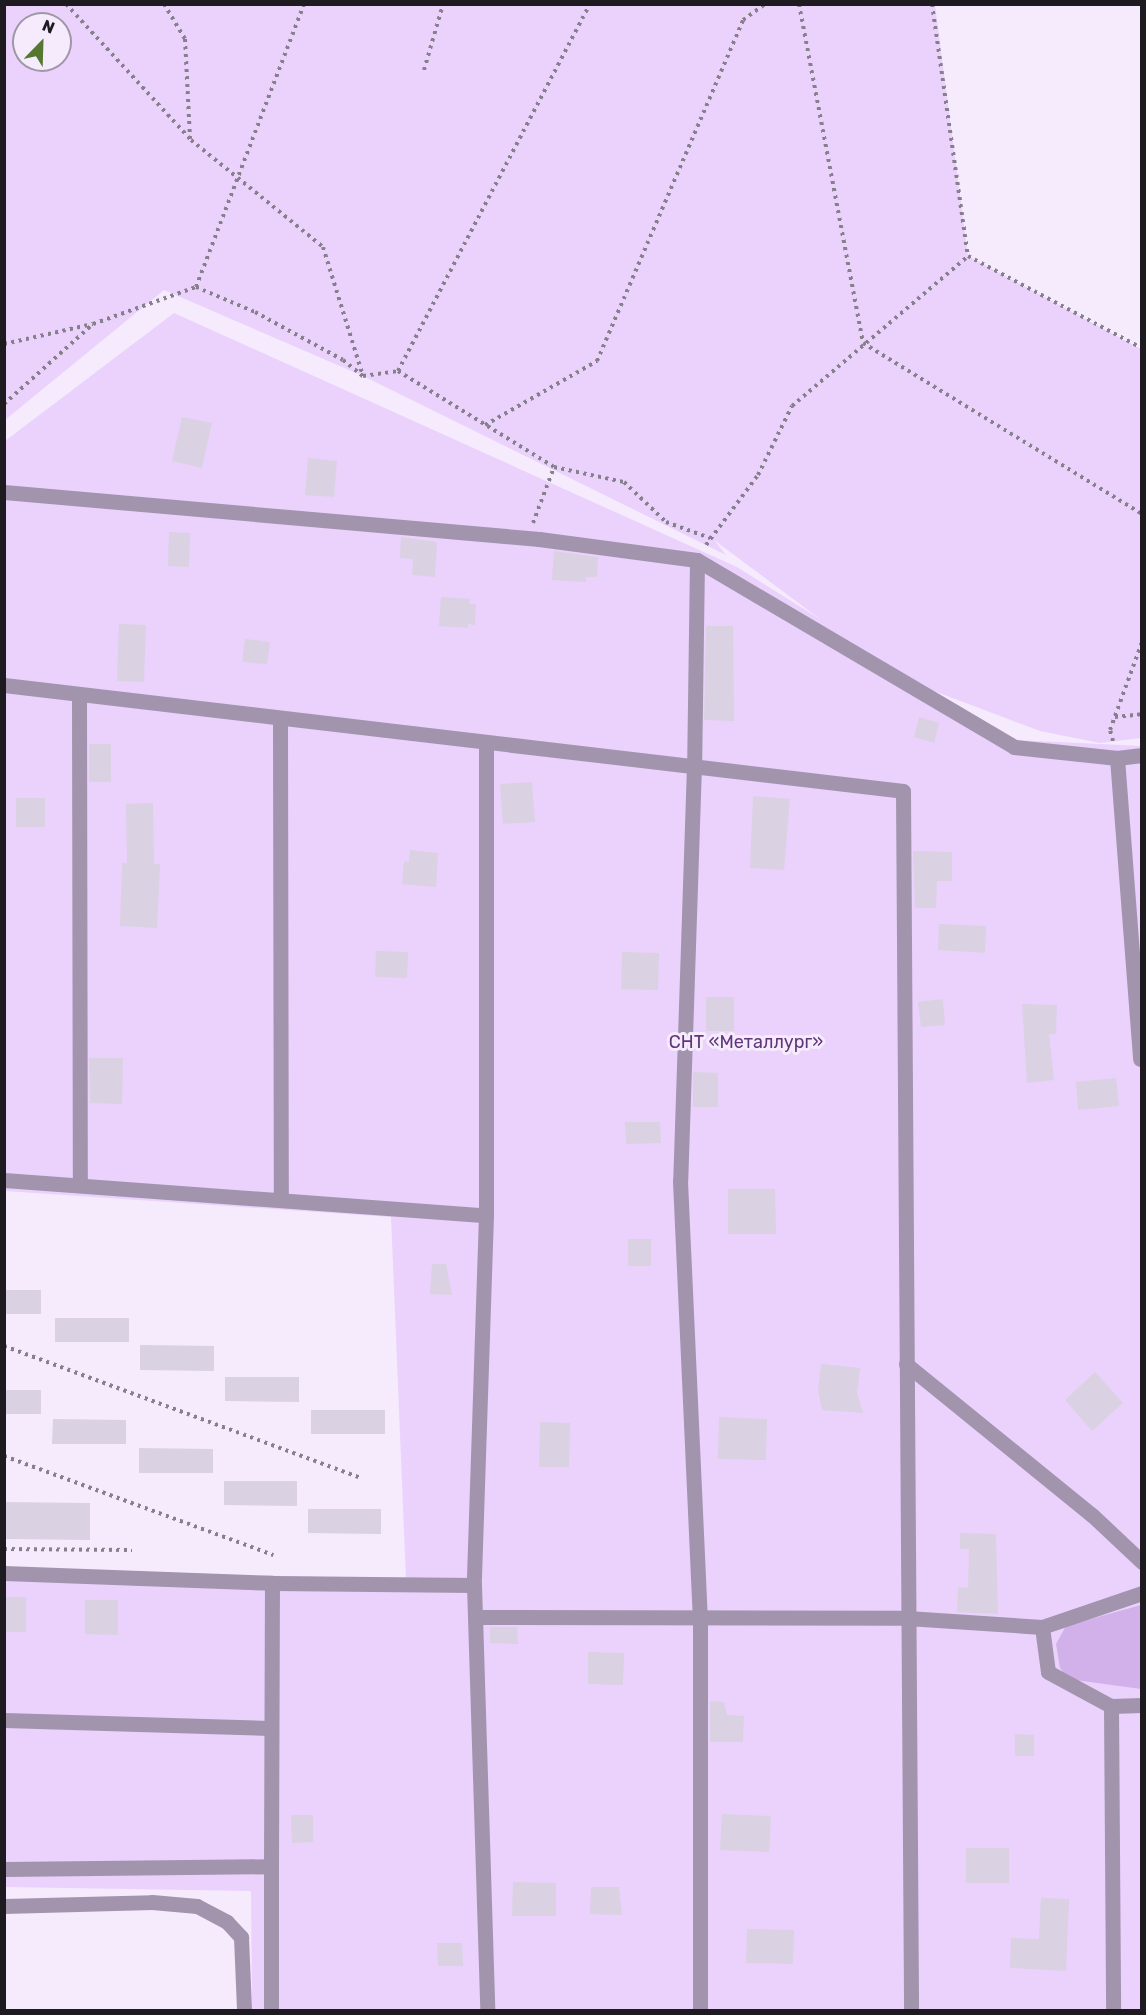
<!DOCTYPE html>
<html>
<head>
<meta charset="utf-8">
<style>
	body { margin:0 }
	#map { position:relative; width:1146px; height:2015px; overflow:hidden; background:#f5ebfd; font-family:Rubik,sans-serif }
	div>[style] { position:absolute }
	.green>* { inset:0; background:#ead2fd }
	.water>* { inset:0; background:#d2b1eb }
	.building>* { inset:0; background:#dad1e2 }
	.path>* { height:4px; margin-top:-2px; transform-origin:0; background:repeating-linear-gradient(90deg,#86808b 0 3px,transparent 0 7.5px) }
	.minor>* { height:15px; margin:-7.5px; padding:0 7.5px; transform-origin:7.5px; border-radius:7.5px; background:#a294ad }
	span { translate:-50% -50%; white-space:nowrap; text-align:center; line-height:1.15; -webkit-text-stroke:6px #f5ebfd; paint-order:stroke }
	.park-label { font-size:18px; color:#60367b }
	.frame { position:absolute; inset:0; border:6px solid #1d1a20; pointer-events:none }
	.north { position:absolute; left:12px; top:12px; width:60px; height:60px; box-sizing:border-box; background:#f5ebfd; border:2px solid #9f97a5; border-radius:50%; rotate:23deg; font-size:16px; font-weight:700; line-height:24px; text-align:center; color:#1d1a20 }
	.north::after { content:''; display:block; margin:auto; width:21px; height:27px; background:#55772f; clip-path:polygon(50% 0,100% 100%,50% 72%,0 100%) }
</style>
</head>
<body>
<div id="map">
	<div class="green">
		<div style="clip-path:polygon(evenodd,5px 5px,935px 5px,968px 256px,1141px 349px,1141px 738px,1100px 743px,1040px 731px,934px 691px,1015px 740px,1141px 746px,1141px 2010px,252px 2010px,251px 1891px,5px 1887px,5px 1569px,406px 1579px,391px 1217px,5px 1191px,5px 441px,174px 313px,737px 567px,820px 619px,714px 540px,726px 555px,363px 376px,164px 290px,5px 420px,5px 5px,24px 24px,60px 24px,60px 60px,24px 60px,24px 24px)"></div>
	</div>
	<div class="water">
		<div style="clip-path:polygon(1141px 1605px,1141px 1689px,1068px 1679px,1060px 1668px,1056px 1644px,1066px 1626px)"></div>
	</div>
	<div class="building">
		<div style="clip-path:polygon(182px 417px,212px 423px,202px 468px,172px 461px)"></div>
		<div style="clip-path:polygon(308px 458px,337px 461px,334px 497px,305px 495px)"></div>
		<div style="clip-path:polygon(169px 532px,190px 533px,189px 567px,168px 566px)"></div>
		<div style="clip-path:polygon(401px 537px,437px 542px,435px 577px,412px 575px,413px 559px,400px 558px)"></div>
		<div style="clip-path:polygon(554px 551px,598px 557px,597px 577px,586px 577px,586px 582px,552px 580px)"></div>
		<div style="clip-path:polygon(441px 597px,470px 599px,469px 604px,476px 604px,475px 625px,468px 624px,468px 628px,439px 626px)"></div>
		<div style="clip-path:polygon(119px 624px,146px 625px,144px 682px,117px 681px)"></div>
		<div style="clip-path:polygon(706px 626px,733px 626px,734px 721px,704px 720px)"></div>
		<div style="clip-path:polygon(245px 639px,270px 642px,267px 664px,242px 662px)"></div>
		<div style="clip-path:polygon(919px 717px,939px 723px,934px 743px,914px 737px)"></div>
		<div style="clip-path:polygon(89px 744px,111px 744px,111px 782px,89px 782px)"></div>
		<div style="clip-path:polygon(532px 782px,535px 822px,503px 824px,500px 784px)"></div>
		<div style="clip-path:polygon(753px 796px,790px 799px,784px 870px,750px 868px)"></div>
		<div style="clip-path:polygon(16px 798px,45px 798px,45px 827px,16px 827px)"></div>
		<div style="clip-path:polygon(153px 803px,154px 864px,160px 864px,157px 928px,120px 926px,122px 863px,127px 863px,126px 804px)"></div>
		<div style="clip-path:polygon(410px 850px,438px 853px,436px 887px,402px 884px,404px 861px,409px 862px)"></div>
		<div style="clip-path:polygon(913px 851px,952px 852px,952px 881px,937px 881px,936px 908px,915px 908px)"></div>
		<div style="clip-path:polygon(939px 924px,986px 926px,985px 953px,938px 950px)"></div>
		<div style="clip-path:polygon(376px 951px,408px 952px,407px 978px,375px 977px)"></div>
		<div style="clip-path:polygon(622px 952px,659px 953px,658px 990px,621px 989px)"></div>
		<div style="clip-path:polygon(706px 997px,734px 997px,734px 1031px,706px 1031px)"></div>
		<div style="clip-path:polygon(943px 999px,945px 1025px,921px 1027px,918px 1002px)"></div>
		<div style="clip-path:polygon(1022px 1004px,1057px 1005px,1056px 1034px,1049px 1034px,1054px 1080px,1027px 1083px)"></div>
		<div style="clip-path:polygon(89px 1058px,123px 1058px,122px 1104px,90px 1103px)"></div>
		<div style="clip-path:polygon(693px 1072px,718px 1073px,718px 1107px,693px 1107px)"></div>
		<div style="clip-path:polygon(1116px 1078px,1119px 1106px,1078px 1110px,1076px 1082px)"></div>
		<div style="clip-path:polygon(625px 1122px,660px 1122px,661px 1143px,626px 1144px)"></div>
		<div style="clip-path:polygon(728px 1189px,775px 1189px,776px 1234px,728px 1234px)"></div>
		<div style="clip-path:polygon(628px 1239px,651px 1239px,651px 1266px,628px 1266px)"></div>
		<div style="clip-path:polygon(432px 1264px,446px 1264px,452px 1295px,430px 1294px)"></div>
		<div style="clip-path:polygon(4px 1290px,41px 1290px,41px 1314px,4px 1314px)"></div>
		<div style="clip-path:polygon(55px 1318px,129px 1318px,129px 1342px,55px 1342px)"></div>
		<div style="clip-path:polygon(140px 1345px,214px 1346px,214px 1371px,140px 1370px)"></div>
		<div style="clip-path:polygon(821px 1364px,860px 1368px,857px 1393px,863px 1413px,822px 1410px,818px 1391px)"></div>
		<div style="clip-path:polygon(1095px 1372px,1123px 1403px,1092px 1431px,1065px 1400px)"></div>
		<div style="clip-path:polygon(225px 1377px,299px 1377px,299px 1402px,225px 1401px)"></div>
		<div style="clip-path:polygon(4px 1390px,41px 1390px,41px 1414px,4px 1414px)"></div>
		<div style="clip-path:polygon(311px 1410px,385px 1410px,385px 1434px,311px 1434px)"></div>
		<div style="clip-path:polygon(719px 1417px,767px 1419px,766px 1460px,718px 1459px)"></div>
		<div style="clip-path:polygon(53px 1419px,126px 1420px,126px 1444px,52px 1444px)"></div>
		<div style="clip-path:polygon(540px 1422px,570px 1423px,569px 1467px,539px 1467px)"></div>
		<div style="clip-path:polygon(139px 1448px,213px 1449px,213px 1473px,139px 1473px)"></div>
		<div style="clip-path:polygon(224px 1481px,297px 1481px,297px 1506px,224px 1505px)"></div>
		<div style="clip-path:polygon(4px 1502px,90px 1503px,90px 1540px,4px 1539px)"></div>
		<div style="clip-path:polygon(308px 1509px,381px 1509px,381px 1534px,308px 1533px)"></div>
		<div style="clip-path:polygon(960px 1533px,996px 1534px,998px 1614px,957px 1612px,958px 1587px,968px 1588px,969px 1549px,960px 1549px)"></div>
		<div style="clip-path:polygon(4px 1597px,26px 1597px,26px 1632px,4px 1632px)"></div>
		<div style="clip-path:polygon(85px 1600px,118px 1600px,118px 1635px,85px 1634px)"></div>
		<div style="clip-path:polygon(490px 1627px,517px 1627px,518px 1644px,490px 1643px)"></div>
		<div style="clip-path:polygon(588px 1652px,624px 1653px,623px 1685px,588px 1684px)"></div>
		<div style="clip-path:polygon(710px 1701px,724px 1702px,727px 1715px,744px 1716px,743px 1742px,710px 1742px)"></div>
		<div style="clip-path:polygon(1015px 1734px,1034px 1735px,1034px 1756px,1015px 1756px)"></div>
		<div style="clip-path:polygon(722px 1814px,771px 1816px,769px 1852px,720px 1850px)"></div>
		<div style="clip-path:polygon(291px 1815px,313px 1815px,313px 1842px,292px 1843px)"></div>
		<div style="clip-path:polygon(966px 1848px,1009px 1848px,1009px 1883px,966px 1883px)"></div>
		<div style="clip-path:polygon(513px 1882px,556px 1883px,556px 1916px,512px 1916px)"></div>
		<div style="clip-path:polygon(591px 1887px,619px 1887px,622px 1915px,590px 1914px)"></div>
		<div style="clip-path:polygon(1041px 1898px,1069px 1899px,1066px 1971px,1010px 1968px,1011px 1938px,1039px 1939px)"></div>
		<div style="clip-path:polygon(747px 1929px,794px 1930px,793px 1964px,746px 1963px)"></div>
		<div style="clip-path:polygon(437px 1943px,462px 1943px,463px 1966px,438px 1966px)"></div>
	</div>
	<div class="path">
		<div style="left:66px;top:4px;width:185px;rotate:47.4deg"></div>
		<div style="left:191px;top:140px;width:170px;rotate:39deg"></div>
		<div style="left:323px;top:247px;width:135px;rotate:72.8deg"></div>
		<div style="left:164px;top:4px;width:41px;rotate:59deg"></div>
		<div style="left:185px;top:39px;width:100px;rotate:87.1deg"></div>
		<div style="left:799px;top:4px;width:345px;rotate:79.3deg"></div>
		<div style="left:863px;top:343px;width:327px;rotate:31.5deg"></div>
		<div style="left:932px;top:4px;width:255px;rotate:81.9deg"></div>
		<div style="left:968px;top:256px;width:197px;rotate:27.9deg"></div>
		<div style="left:424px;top:70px;width:69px;rotate:-73.9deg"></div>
		<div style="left:196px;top:287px;width:303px;rotate:-69.1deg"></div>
		<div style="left:4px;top:344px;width:91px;rotate:-12.7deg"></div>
		<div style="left:93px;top:324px;width:109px;rotate:-19.8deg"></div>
		<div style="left:196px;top:287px;width:64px;rotate:23deg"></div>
		<div style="left:255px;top:312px;width:100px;rotate:28.6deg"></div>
		<div style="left:343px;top:360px;width:26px;rotate:39deg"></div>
		<div style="left:363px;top:376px;width:35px;rotate:-8deg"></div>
		<div style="left:398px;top:371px;width:183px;rotate:31.6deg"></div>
		<div style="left:554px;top:467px;width:72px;rotate:12.1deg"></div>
		<div style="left:624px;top:482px;width:58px;rotate:43.6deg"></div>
		<div style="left:666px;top:522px;width:47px;rotate:20deg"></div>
		<div style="left:398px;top:371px;width:414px;rotate:-62.4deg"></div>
		<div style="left:4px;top:404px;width:120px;rotate:-42deg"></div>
		<div style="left:485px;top:425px;width:129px;rotate:-29.7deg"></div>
		<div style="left:597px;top:361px;width:371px;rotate:-66.8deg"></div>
		<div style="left:743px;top:20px;width:27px;rotate:-36deg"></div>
		<div style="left:533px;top:523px;width:60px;rotate:-69.4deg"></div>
		<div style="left:706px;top:545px;width:87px;rotate:-53.4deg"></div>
		<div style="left:758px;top:475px;width:77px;rotate:-63.8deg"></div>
		<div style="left:792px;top:406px;width:231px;rotate:-40.4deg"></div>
		<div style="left:1115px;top:717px;width:27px;rotate:-6deg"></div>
		<div style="left:1113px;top:741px;width:11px;rotate:-105deg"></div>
		<div style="left:1110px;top:730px;width:94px;rotate:-70deg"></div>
		<div style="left:4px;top:1346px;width:381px;rotate:20.3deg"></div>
		<div style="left:4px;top:1456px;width:287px;rotate:20.2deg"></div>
		<div style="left:4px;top:1549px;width:128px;rotate:0.4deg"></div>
	</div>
	<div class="minor">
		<div style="left:4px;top:492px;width:537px;rotate:5.02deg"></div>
		<div style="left:539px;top:539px;width:159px;rotate:7.6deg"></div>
		<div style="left:697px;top:560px;width:368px;rotate:30.5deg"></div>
		<div style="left:1014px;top:747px;width:104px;rotate:6.1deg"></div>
		<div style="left:1117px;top:758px;width:25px;rotate:-7deg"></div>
		<div style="left:697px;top:560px;width:205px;rotate:90.8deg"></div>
		<div style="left:694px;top:765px;width:416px;rotate:91.9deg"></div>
		<div style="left:680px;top:1181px;width:438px;rotate:87.4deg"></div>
		<div style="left:700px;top:1619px;width:391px;rotate:90deg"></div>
		<div style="left:4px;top:685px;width:905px;rotate:6.72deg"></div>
		<div style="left:903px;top:791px;width:1219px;rotate:89.62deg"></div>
		<div style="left:79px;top:695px;width:490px;rotate:89.9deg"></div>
		<div style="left:280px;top:719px;width:481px;rotate:89.9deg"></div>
		<div style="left:486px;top:744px;width:471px;rotate:90deg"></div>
		<div style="left:486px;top:1215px;width:370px;rotate:91.9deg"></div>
		<div style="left:474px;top:1585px;width:425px;rotate:88.2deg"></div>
		<div style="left:1117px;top:758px;width:302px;rotate:85.6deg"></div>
		<div style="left:4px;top:1180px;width:483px;rotate:4.2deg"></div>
		<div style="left:906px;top:1364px;width:240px;rotate:39.1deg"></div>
		<div style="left:1092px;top:1515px;width:69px;rotate:43.2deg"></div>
		<div style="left:4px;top:1573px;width:268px;rotate:2.1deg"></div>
		<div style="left:272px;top:1583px;width:202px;rotate:0.6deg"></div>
		<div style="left:476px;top:1617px;width:431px;rotate:0.1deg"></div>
		<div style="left:907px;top:1618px;width:135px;rotate:3.8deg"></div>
		<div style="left:1042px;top:1627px;width:106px;rotate:-18.8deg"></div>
		<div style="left:1042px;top:1627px;width:45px;rotate:82.4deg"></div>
		<div style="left:1048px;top:1672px;width:72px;rotate:28.4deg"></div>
		<div style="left:1111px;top:1706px;width:31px;rotate:-2deg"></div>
		<div style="left:1111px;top:1706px;width:304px;rotate:89.6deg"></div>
		<div style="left:4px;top:1720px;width:266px;rotate:1.7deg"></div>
		<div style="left:4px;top:1869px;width:267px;rotate:-0.6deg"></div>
		<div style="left:271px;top:1866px;width:283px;rotate:-89.8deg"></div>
		<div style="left:4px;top:1906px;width:148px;rotate:-1.5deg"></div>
		<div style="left:152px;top:1902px;width:45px;rotate:5.1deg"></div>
		<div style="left:197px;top:1906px;width:34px;rotate:28deg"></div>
		<div style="left:227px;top:1922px;width:21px;rotate:47deg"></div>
		<div style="left:241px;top:1937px;width:73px;rotate:87.6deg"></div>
		<div style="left:271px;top:2010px;width:144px;rotate:-90deg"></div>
	</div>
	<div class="park-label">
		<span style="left:746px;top:1042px">СНТ «Металлург»</span>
	</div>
	<div class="frame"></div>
	<div class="north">N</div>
</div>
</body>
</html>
